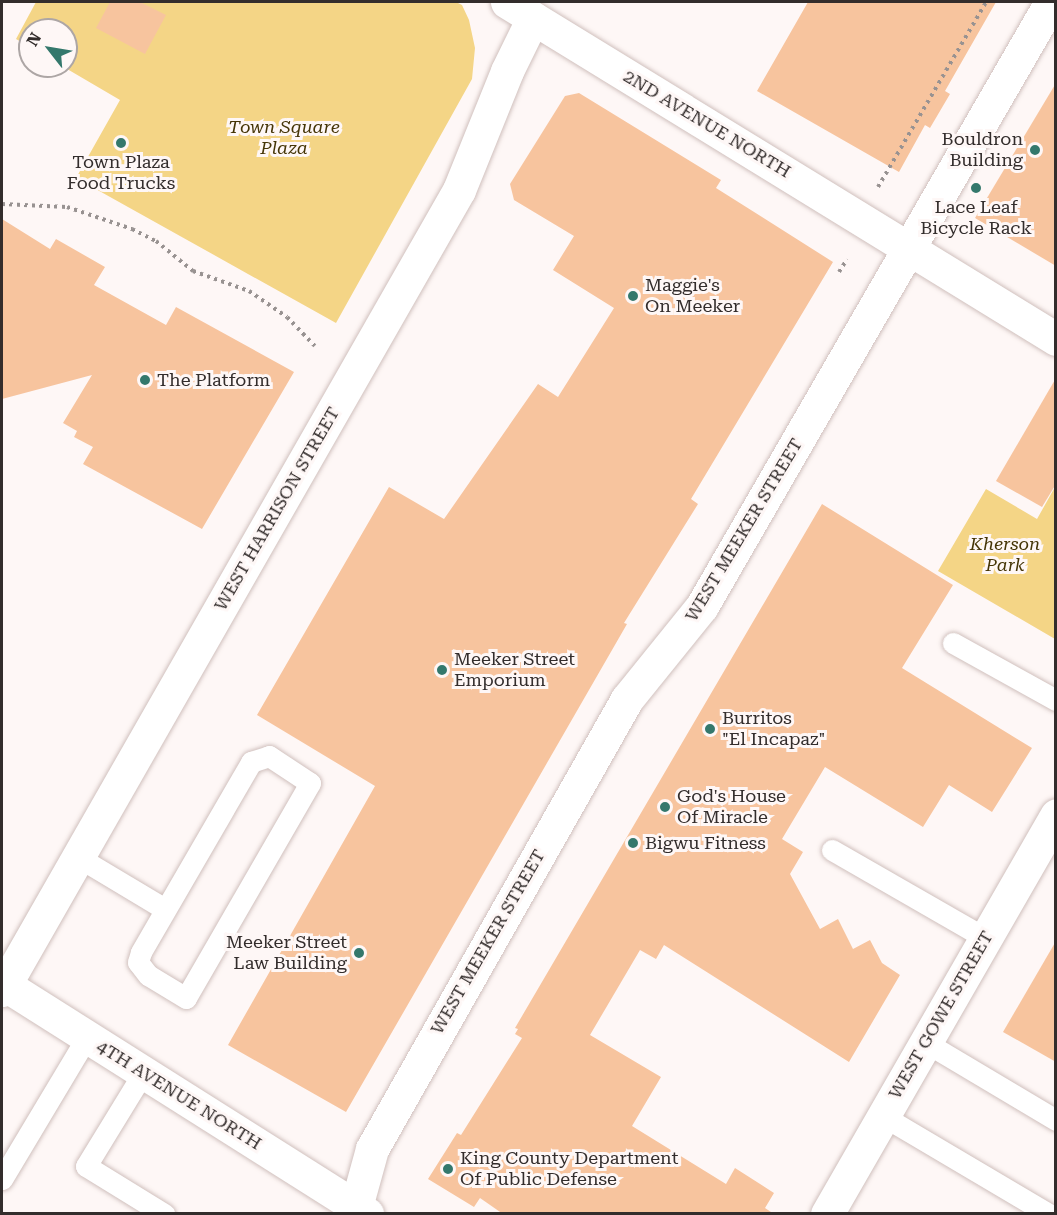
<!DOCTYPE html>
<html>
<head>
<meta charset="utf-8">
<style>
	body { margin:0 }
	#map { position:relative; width:1057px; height:1215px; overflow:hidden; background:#fef7f6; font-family:"Roboto Serif",serif }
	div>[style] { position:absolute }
	.green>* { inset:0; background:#f4d586 }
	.building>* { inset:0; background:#f7c49e }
	.path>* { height:4px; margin-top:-2px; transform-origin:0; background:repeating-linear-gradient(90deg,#989291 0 3px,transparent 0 7.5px) }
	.roads { filter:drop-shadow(0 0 2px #d0c0bd) drop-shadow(0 0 2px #d0c0bd) }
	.service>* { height:21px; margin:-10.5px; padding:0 10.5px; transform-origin:10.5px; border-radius:10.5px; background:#fff }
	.minor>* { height:33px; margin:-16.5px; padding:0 16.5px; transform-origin:16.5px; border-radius:16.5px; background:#fff }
	.tertiary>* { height:33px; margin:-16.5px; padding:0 16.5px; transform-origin:16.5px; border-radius:16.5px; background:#fff }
	.dots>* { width:16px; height:16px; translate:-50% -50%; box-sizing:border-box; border:3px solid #fef7f6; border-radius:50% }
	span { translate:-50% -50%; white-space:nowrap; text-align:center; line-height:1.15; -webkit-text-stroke:6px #fef7f6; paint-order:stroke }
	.street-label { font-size:18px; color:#332d2c }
	.park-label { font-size:18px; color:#453507; font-style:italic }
	.poi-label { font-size:18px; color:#332d2c }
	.right { translate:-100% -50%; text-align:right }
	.left { translate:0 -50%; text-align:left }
	.frame { position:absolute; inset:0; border:3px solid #332d2c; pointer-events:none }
	.north { position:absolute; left:18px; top:18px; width:60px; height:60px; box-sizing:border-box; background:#fef7f6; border:2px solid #ada6a5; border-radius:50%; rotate:301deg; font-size:16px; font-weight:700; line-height:24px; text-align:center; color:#332d2c }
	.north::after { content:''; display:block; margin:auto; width:21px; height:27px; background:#34786c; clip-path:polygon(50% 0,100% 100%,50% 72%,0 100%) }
</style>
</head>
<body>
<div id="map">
	<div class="green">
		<div style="clip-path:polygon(36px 2px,456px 2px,462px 5px,469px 20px,475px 48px,472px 79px,336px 323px,76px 178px,120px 100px,62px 66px,66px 66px,66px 30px,30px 30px,30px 47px,16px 39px)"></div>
		<div style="clip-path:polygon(1055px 487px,1056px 639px,1055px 639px,938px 571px,986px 489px,1037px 519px)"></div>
	</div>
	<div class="building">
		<div style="clip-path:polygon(110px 2px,140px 2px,166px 15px,145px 54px,96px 28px)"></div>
		<div style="clip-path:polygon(808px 2px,996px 2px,945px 91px,950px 94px,930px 128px,925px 125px,899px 172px,757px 91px)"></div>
		<div style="clip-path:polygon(1056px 83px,1056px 266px,975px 218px)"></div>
		<div style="clip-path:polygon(579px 93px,721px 180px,716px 188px,833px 262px,691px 499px,698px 504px,624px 623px,627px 624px,346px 1112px,228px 1045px,375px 786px,257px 715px,389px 487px,444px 519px,538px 384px,558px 397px,614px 308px,553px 270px,574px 236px,514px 200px,510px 184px,565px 96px)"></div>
		<div style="clip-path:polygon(2px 219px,50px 249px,56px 239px,105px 267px,94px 285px,166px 325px,176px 307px,294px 372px,202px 529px,83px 464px,93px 447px,74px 437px,77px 431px,63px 423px,92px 375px,2px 399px)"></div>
		<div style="clip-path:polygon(1056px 378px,1056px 484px,1042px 507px,996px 481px)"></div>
		<div style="clip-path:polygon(822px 504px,953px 585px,902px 668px,1032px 748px,992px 812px,949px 785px,923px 827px,825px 767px,782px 839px,803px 852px,790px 874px,820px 929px,838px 919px,853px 949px,870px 940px,882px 963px,900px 975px,849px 1062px,664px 945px,656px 959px,640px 950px,590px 1035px,661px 1077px,632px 1126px,726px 1184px,735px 1168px,774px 1193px,765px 1208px,774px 1214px,503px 1214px,480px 1198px,474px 1207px,428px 1179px,457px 1133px,461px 1135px,522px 1038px,515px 1034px,518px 1029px,515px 1028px)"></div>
		<div style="clip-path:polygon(1056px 941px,1056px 1062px,1003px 1032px)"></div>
	</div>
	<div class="path">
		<div style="left:878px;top:187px;width:214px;rotate:-59.7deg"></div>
		<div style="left:2px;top:204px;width:65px;rotate:2.6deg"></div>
		<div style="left:67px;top:207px;width:69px;rotate:18.7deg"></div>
		<div style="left:132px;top:229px;width:27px;rotate:27deg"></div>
		<div style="left:156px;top:241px;width:48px;rotate:39deg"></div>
		<div style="left:193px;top:271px;width:59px;rotate:19.7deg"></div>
		<div style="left:249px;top:291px;width:46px;rotate:34.4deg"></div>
		<div style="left:287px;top:317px;width:40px;rotate:46deg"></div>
		<div style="left:839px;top:272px;width:15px;rotate:-58deg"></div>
	</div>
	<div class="roads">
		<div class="service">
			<div style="left:953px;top:643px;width:118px;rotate:29deg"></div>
			<div style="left:269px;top:756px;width:49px;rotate:33.4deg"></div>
			<div style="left:310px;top:783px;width:248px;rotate:120deg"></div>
			<div style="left:186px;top:998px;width:44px;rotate:-148.8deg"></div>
			<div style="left:148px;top:975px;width:16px;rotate:-128deg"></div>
			<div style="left:138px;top:962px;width:10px;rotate:-73deg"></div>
			<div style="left:141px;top:952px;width:220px;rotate:-59.9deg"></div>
			<div style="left:251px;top:762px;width:19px;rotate:-18deg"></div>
			<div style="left:832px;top:850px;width:177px;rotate:29.9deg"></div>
			<div style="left:78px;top:857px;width:101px;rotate:30.9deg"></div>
			<div style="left:925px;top:1042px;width:152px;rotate:30.8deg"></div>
			<div style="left:143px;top:1073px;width:109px;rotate:121.5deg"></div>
			<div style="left:86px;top:1166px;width:92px;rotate:31.6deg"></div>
			<div style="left:883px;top:1116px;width:193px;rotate:30.6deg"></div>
			<div style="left:2px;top:1179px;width:165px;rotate:-59.1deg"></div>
		</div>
		<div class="minor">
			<div style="left:507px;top:2px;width:644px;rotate:31.54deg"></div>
			<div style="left:2px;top:990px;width:921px;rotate:-60.26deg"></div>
			<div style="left:459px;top:190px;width:128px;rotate:-68deg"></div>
			<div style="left:507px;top:71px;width:59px;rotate:-63.9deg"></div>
			<div style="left:356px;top:1207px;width:60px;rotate:-74.6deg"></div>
			<div style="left:372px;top:1149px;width:517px;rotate:-60.46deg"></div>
			<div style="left:627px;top:699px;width:119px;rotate:-51.1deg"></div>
			<div style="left:702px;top:606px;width:698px;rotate:-59.98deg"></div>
		</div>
		<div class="tertiary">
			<div style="left:2px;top:983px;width:432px;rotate:32.3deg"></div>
			<div style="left:827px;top:1214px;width:460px;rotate:-60.1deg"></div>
		</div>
	</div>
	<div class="dots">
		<div style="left:121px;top:143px;background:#34786c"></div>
		<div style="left:1035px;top:150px;background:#34786c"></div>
		<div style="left:976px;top:188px;background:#34786c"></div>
		<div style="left:633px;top:296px;background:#34786c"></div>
		<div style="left:145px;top:380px;background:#34786c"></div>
		<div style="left:442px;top:670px;background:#34786c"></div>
		<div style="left:710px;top:729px;background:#34786c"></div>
		<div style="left:665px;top:807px;background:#34786c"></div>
		<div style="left:633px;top:843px;background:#34786c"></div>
		<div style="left:359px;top:953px;background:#34786c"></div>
		<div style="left:448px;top:1169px;background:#34786c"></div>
	</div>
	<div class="street-label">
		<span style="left:707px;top:124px;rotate:31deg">2ND AVENUE NORTH</span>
		<span style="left:277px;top:509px;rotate:-60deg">WEST HARRISON STREET</span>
		<span style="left:744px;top:530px;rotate:-59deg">WEST MEEKER STREET</span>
		<span style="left:488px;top:942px;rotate:-60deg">WEST MEEKER STREET</span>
		<span style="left:941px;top:1015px;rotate:-60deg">WEST GOWE STREET</span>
		<span style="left:179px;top:1095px;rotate:32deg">4TH AVENUE NORTH</span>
	</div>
	<div class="park-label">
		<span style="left:284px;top:138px">Town Square<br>Plaza</span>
		<span style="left:1005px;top:555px">Kherson<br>Park</span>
	</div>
	<div class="poi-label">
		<span class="right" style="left:1023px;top:150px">Bouldron<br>Building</span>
		<span style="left:121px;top:173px">Town Plaza<br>Food Trucks</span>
		<span style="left:976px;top:218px">Lace Leaf<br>Bicycle Rack</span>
		<span class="left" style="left:645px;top:296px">Maggie's<br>On Meeker</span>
		<span class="left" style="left:157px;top:380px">The Platform</span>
		<span class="left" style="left:454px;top:670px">Meeker Street<br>Emporium</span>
		<span class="left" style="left:722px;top:729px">Burritos<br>"El Incapaz"</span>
		<span class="left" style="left:677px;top:807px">God's House<br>Of Miracle</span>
		<span class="left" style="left:645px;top:843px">Bigwu Fitness</span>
		<span class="right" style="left:347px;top:953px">Meeker Street<br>Law Building</span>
		<span class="left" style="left:460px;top:1169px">King County Department<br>Of Public Defense</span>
	</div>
	<div class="frame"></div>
	<div class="north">N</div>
</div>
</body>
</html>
